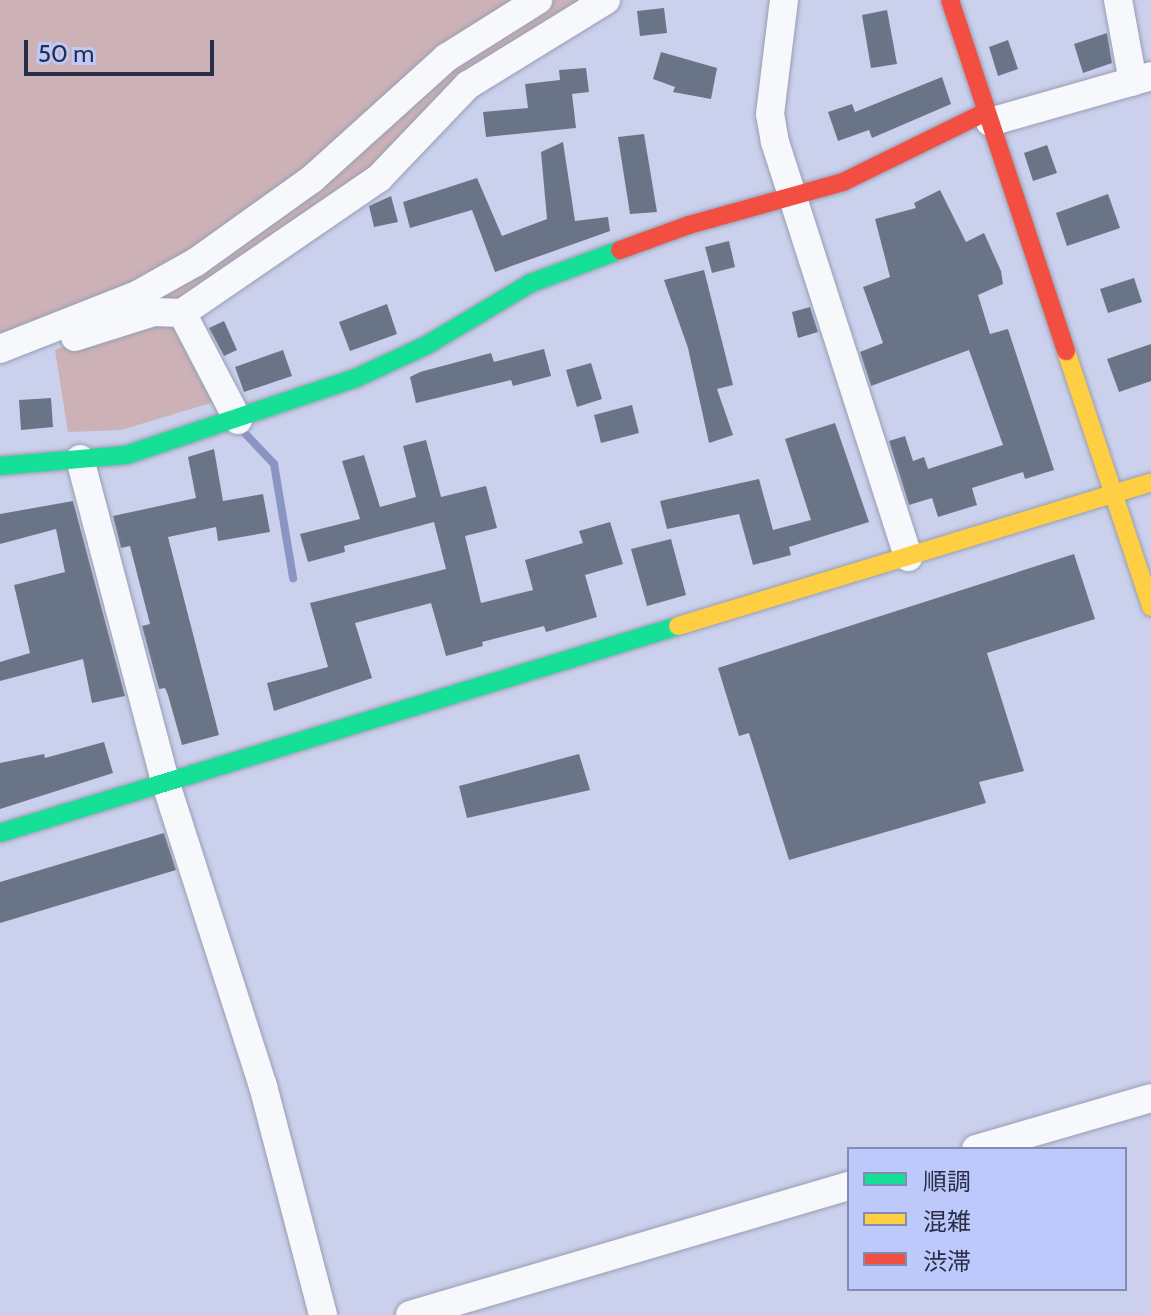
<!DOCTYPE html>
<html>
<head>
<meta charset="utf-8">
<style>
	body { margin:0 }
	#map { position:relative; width:1151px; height:1315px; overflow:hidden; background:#cbd1ec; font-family:Cabin,"Noto Sans JP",sans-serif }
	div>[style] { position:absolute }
	.green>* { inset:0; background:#ccb2b7 }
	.stream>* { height:8px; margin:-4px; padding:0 4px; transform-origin:4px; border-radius:4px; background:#8b95c3 }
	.building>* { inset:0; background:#6a7487 }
	.roads { filter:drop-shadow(0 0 2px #989db3) drop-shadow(0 0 2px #989db3) }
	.street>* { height:28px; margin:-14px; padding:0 14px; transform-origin:14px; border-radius:14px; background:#f7f8fc }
	.fast>* { height:18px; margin:-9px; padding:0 9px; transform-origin:9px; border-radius:9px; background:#16e098 }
	.slow>* { height:18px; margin:-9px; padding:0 9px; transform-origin:9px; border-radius:9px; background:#ffcf43 }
	.jam>* { height:18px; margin:-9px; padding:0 9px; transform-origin:9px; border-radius:9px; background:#f24e42 }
	span { translate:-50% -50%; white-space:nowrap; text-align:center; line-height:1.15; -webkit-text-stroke:8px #bdc9fa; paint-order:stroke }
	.legend { position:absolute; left:847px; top:1147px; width:280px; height:144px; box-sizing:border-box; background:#bdc9fa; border:2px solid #828bb2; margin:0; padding:10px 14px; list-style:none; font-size:24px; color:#292e46 }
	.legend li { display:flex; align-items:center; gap:16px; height:40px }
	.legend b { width:40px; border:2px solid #828bb2 }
	.scale { position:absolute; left:24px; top:40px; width:190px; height:36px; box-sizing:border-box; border:4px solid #292e46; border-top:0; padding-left:10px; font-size:24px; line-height:28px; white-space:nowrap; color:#292e46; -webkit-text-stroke:6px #bdc9fa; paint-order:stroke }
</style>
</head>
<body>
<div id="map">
	<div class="green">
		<div style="clip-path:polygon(0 0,606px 0,182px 313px,214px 402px,121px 430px,68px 432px,55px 350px,104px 330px,0 350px)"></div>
	</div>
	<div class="stream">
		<div style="left:239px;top:427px;width:51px;rotate:46.6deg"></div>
		<div style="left:274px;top:464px;width:116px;rotate:80.5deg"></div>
	</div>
	<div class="building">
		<div style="clip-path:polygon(664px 8px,667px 33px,640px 36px,637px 11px)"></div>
		<div style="clip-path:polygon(887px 10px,897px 64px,871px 68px,862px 15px)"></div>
		<div style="clip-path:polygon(1107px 33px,1112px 63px,1083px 73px,1074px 44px)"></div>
		<div style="clip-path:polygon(1008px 40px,1018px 69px,998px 76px,989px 47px)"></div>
		<div style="clip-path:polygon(661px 52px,717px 68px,711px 99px,673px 92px,675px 87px,653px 79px)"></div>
		<div style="clip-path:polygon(586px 68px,589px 92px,572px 94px,576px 128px,486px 137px,483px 112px,528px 108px,525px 84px,560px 80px,559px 70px)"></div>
		<div style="clip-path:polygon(942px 77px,951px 104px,872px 138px,869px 130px,838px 141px,828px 112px,852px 104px,855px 112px)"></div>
		<div style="clip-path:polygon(644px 134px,657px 212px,630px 214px,618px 137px)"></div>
		<div style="clip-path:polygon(563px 142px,575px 221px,608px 217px,610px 231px,495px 272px,472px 210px,410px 228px,403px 202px,477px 178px,502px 236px,547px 219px,541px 152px)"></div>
		<div style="clip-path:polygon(1047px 145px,1057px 173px,1033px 181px,1024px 153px)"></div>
		<div style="clip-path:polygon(940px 190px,966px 242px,984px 233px,1001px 271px,1003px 284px,978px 295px,990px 334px,1008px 329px,1054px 470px,1025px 479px,1023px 472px,972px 488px,977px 505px,938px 517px,932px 498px,909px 505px,889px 441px,905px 436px,913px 461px,924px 457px,928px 469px,1003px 445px,969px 350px,871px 386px,860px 352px,883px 343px,863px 287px,890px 277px,875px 219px,916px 208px,914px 203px)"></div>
		<div style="clip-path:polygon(1108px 194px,1120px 228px,1067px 246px,1056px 213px)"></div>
		<div style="clip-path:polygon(391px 196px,398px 222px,374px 227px,369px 206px)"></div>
		<div style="clip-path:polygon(729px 241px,735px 267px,712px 273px,705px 247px)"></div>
		<div style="clip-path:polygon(704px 270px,733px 385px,717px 389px,733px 435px,709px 443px,688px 348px,664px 280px)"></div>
		<div style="clip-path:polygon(1134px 278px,1142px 302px,1108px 313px,1100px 289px)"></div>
		<div style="clip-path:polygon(387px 304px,397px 334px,350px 351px,339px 322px)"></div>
		<div style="clip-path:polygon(810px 307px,818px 332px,798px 338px,792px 312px)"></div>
		<div style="clip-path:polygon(224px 321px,237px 350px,224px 356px,209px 328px)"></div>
		<div style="clip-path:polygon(1151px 344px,1151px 381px,1119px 392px,1107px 359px)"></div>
		<div style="clip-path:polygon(544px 349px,551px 376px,513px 386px,511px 380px,416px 403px,410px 377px,420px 372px,491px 353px,494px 362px)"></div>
		<div style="clip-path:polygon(283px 350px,292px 376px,244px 392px,235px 367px)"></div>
		<div style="clip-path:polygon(591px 363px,602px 399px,577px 407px,566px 370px)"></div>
		<div style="clip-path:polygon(51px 398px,53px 427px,21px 430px,19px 400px)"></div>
		<div style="clip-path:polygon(632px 405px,639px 433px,601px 443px,594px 415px)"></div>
		<div style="clip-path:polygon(835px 423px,869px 522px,789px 547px,791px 555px,753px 565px,739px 514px,667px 529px,660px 501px,759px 479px,773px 530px,811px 520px,785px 439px)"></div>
		<div style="clip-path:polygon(426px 440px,441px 497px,486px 486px,497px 528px,465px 536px,481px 603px,533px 590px,525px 560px,583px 543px,579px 531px,610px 522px,623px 564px,585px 575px,597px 617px,546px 632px,544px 626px,482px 642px,483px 646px,446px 656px,431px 603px,355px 623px,372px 678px,274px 711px,267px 683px,328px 667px,310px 603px,446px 569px,434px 522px,344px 546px,345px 552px,308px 562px,300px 534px,360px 519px,342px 461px,364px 455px,380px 507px,416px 497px,403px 446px)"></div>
		<div style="clip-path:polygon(214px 449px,223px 501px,263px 494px,270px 532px,218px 541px,216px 527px,168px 537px,219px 735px,182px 745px,168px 695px,165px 688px,159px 689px,142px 626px,150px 624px,130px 546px,121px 548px,113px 516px,196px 498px,188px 457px)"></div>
		<div style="clip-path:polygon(73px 501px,125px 696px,92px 703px,83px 659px,0 681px,0 662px,30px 653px,14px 585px,65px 572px,56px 529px,0 544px,0 514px)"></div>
		<div style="clip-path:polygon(671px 539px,686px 595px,647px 606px,631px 549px)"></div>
		<div style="clip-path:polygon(1074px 554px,1095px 619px,987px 653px,1024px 771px,979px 782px,986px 803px,789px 860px,749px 733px,739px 736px,718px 668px)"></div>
		<div style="clip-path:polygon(104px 742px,113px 773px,0 809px,0 763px,44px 754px,45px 758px)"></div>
		<div style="clip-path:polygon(579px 754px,590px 790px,467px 818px,459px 786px)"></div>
		<div style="clip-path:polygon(164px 833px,176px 870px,0 923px,0 882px)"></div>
	</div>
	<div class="roads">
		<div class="street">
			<div style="left:784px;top:0;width:115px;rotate:97deg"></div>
			<div style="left:770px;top:114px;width:28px;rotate:80deg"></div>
			<div style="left:775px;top:142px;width:436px;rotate:72.2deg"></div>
			<div style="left:1118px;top:0;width:83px;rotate:79.6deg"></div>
			<div style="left:990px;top:122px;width:167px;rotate:-15.9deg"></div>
			<div style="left:75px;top:337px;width:83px;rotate:-17.6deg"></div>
			<div style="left:154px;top:312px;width:28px;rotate:2deg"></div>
			<div style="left:0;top:349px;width:147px;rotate:-21.5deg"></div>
			<div style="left:137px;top:295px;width:68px;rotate:-29.2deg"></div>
			<div style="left:196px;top:262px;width:143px;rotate:-35.6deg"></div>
			<div style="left:312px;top:179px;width:181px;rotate:-42.1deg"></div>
			<div style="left:446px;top:58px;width:109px;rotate:-32.2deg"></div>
			<div style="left:238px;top:420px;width:121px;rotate:-117.6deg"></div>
			<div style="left:182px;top:313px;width:239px;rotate:-34.4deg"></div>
			<div style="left:379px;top:178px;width:129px;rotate:-46.3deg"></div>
			<div style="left:468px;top:85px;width:162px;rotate:-31.6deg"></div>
			<div style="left:80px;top:459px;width:336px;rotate:75.2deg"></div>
			<div style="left:166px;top:784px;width:317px;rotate:72.2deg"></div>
			<div style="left:263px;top:1086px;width:237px;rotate:75.3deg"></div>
			<div style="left:976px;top:1149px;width:182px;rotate:-16.2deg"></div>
			<div style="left:410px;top:1315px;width:458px;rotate:-16.4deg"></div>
		</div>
		<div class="fast">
			<div style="left:0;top:466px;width:126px;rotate:-5deg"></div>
			<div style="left:126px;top:455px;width:243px;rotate:-18.5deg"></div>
			<div style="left:356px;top:378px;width:78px;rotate:-24.9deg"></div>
			<div style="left:427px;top:345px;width:121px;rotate:-30.8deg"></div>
			<div style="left:531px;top:283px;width:95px;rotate:-20.3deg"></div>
			<div style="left:0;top:833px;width:709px;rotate:-16.98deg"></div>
		</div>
		<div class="slow">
			<div style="left:1066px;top:351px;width:270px;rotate:71.6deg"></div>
			<div style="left:678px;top:626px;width:494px;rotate:-16.9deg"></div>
		</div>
		<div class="jam">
			<div style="left:950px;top:0;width:370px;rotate:71.7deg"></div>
			<div style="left:620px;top:250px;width:73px;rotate:-19.9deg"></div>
			<div style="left:689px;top:225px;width:160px;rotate:-15.6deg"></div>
			<div style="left:843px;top:182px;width:159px;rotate:-26.1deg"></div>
		</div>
	</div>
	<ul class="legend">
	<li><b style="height:10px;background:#16e098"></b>順調</li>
	<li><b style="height:10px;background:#ffcf43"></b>混雑</li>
	<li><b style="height:10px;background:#f24e42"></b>渋滞</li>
	</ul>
	<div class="scale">50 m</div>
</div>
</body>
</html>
